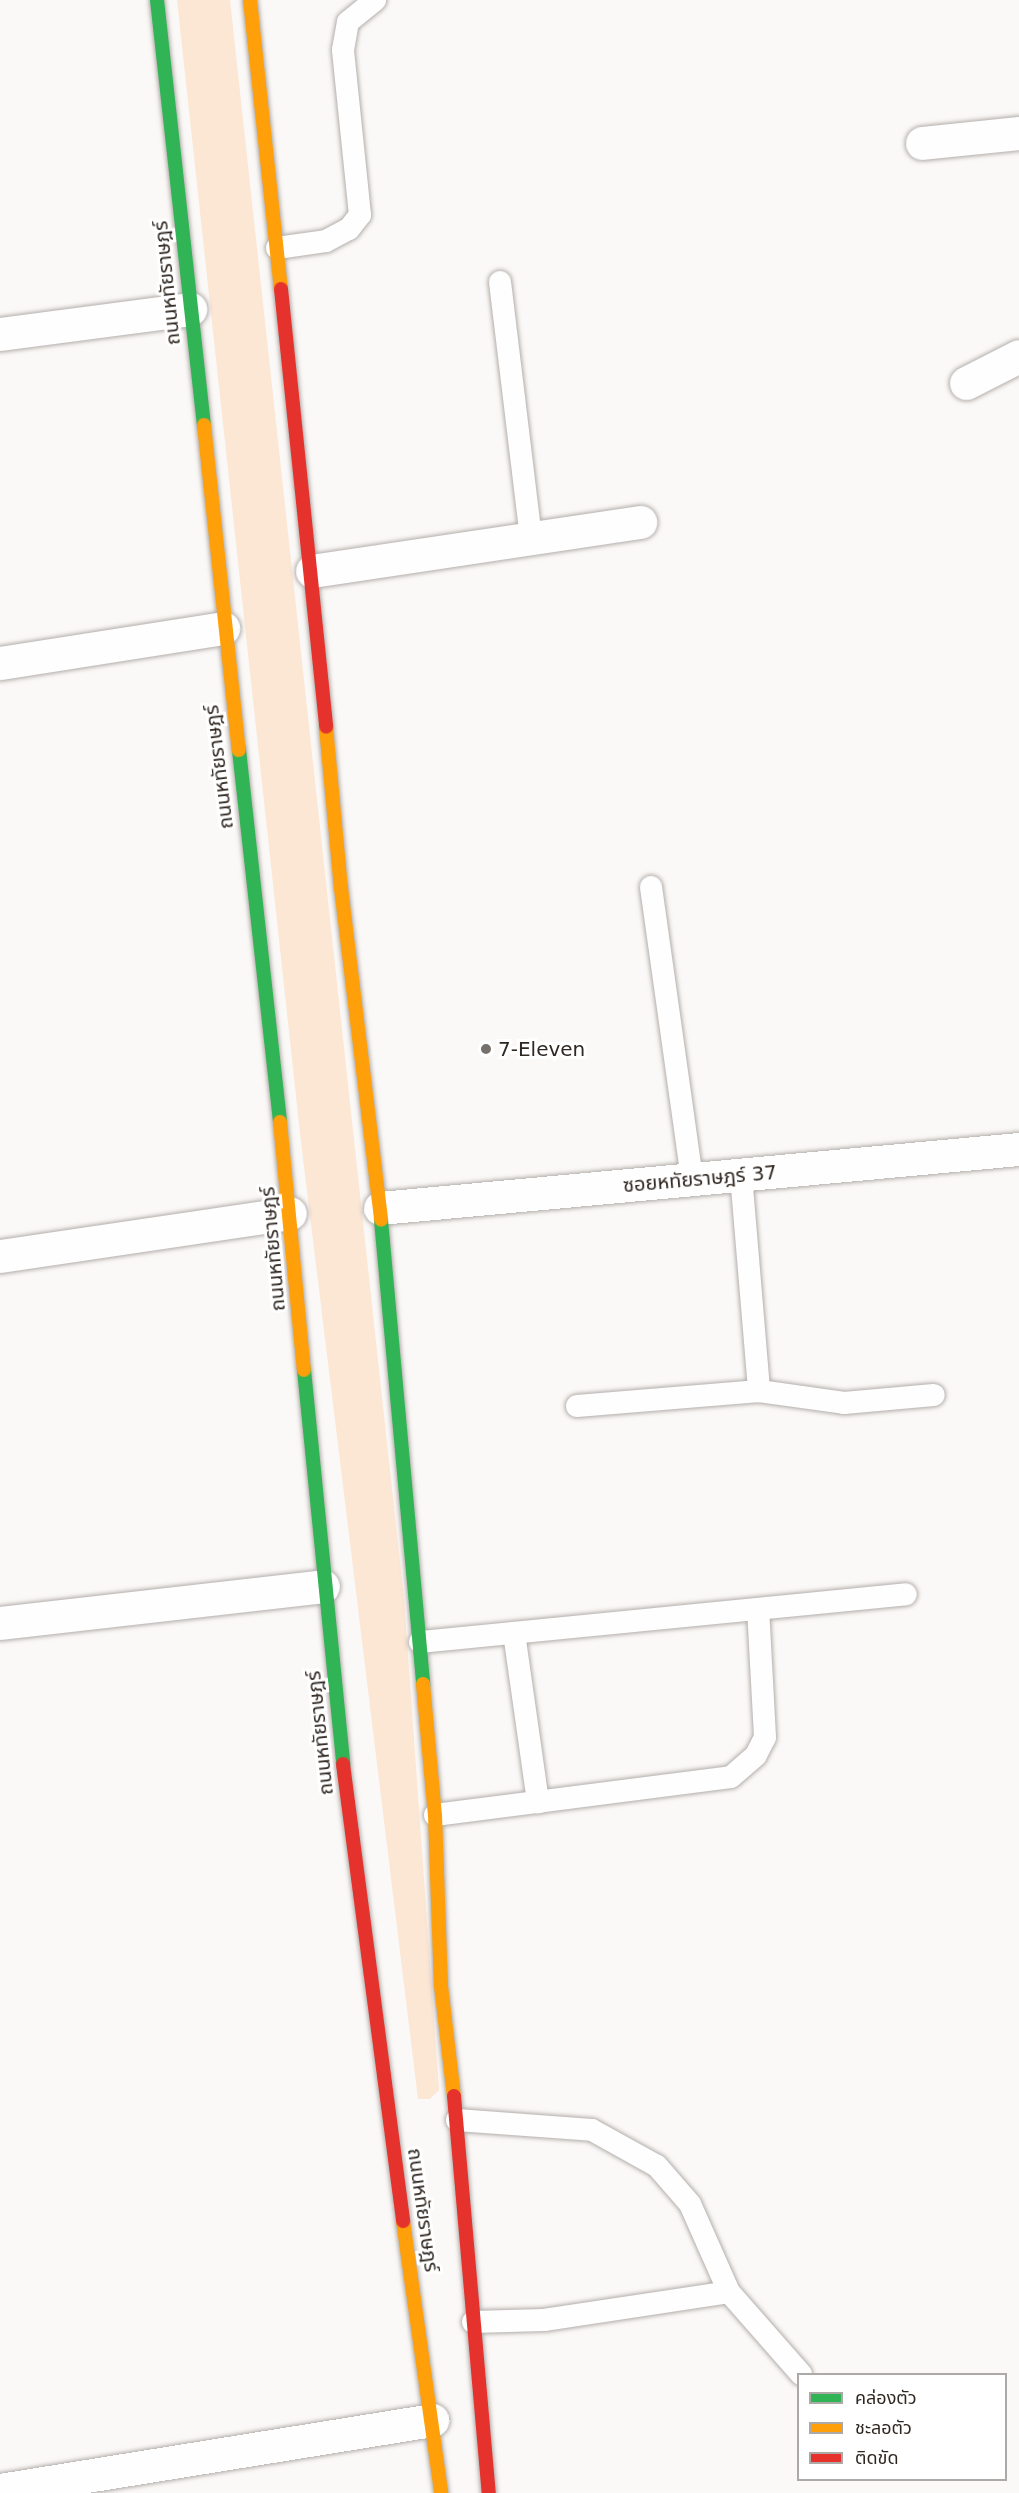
<!DOCTYPE html>
<html>
<head>
<meta charset="utf-8">
<style>
	body { margin:0 }
	#map { position:relative; width:1019px; height:2493px; overflow:hidden; background:#fbf9f7; font-family:"DejaVu Sans","Noto Sans Thai",sans-serif }
	div>[style] { position:absolute }
	.green>* { inset:0; background:#fce6d4 }
	.roads { filter:drop-shadow(0 0 2px #b3aeab) drop-shadow(0 0 2px #b3aeab) }
	.lane>* { height:22px; margin:-11px; padding:0 11px; transform-origin:11px; border-radius:11px; background:#fefefe }
	.street>* { height:33px; margin:-16.5px; padding:0 16.5px; transform-origin:16.5px; border-radius:16.5px; background:#fefefe }
	.fast>* { height:14px; margin:-7px; padding:0 7px; transform-origin:7px; border-radius:7px; background:#30b455 }
	.slow>* { height:14px; margin:-7px; padding:0 7px; transform-origin:7px; border-radius:7px; background:#ff9f0a }
	.jam>* { height:14px; margin:-7px; padding:0 7px; transform-origin:7px; border-radius:7px; background:#e5322d }
	.dots>* { width:16px; height:16px; translate:-50% -50%; box-sizing:border-box; border:3px solid #fff; border-radius:50% }
	span { translate:-50% -50%; white-space:nowrap; text-align:center; line-height:1.15; -webkit-text-stroke:6px #fff; paint-order:stroke }
	.street-label { font-size:20px; color:#2f2721 }
	.poi-label { font-size:20px; color:#2f2721 }
	.left { translate:0 -50%; text-align:left }
	.legend { position:absolute; left:797px; top:2373px; width:210px; height:108px; box-sizing:border-box; background:#fff; border:2px solid #aca9a6; margin:0; padding:8px 10px; list-style:none; font-size:18px; color:#2f2721 }
	.legend li { display:flex; align-items:center; gap:12px; height:30px }
	.legend b { width:30px; border:2px solid #aca9a6 }
</style>
</head>
<body>
<div id="map">
	<div class="green">
		<div style="clip-path:polygon(177px 0,230px 0,404px 1599px,439px 2090px,430px 2099px,418px 2099px,301px 1142px)"></div>
	</div>
	<div class="roads">
		<div class="lane">
			<div style="left:277px;top:248px;width:49px;rotate:-8.1deg"></div>
			<div style="left:326px;top:241px;width:26px;rotate:-28deg"></div>
			<div style="left:349px;top:229px;width:18px;rotate:-52deg"></div>
			<div style="left:360px;top:215px;width:166px;rotate:-95.9deg"></div>
			<div style="left:343px;top:50px;width:28px;rotate:-80deg"></div>
			<div style="left:348px;top:22px;width:35px;rotate:-39deg"></div>
			<div style="left:500px;top:282px;width:258px;rotate:83.1deg"></div>
			<div style="left:651px;top:887px;width:296px;rotate:82deg"></div>
			<div style="left:741px;top:1175px;width:217px;rotate:85.2deg"></div>
			<div style="left:577px;top:1406px;width:183px;rotate:-4.7deg"></div>
			<div style="left:759px;top:1391px;width:86px;rotate:8deg"></div>
			<div style="left:844px;top:1403px;width:90px;rotate:-5.1deg"></div>
			<div style="left:514px;top:1633px;width:171px;rotate:81.9deg"></div>
			<div style="left:420px;top:1642px;width:488px;rotate:-5.6deg"></div>
			<div style="left:435px;top:1815px;width:298px;rotate:-7.3deg"></div>
			<div style="left:731px;top:1777px;width:33px;rotate:-41deg"></div>
			<div style="left:756px;top:1755px;width:20px;rotate:-63deg"></div>
			<div style="left:765px;top:1737px;width:128px;rotate:-93.1deg"></div>
			<div style="left:457px;top:2120px;width:135px;rotate:4.2deg"></div>
			<div style="left:592px;top:2130px;width:74px;rotate:29deg"></div>
			<div style="left:657px;top:2166px;width:50px;rotate:49deg"></div>
			<div style="left:690px;top:2204px;width:96px;rotate:66.1deg"></div>
			<div style="left:729px;top:2292px;width:109px;rotate:48.7deg"></div>
			<div style="left:473px;top:2322px;width:71px;rotate:-1.6deg"></div>
			<div style="left:544px;top:2320px;width:187px;rotate:-8.6deg"></div>
		</div>
		<div class="street">
			<div style="left:922px;top:143px;width:98px;rotate:-5.9deg"></div>
			<div style="left:0;top:334px;width:192px;rotate:-7.5deg"></div>
			<div style="left:966px;top:383px;width:59px;rotate:-27deg"></div>
			<div style="left:312px;top:571px;width:332px;rotate:-8.5deg"></div>
			<div style="left:0;top:663px;width:226px;rotate:-8.9deg"></div>
			<div style="left:380px;top:1208px;width:642px;rotate:-5.28deg"></div>
			<div style="left:0;top:1256px;width:293px;rotate:-8.4deg"></div>
			<div style="left:0;top:1623px;width:325px;rotate:-6.5deg"></div>
			<div style="left:0;top:2490px;width:438px;rotate:-9.2deg"></div>
		</div>
		<div class="fast">
			<div style="left:157px;top:0;width:428px;rotate:83.7deg"></div>
			<div style="left:239px;top:750px;width:374px;rotate:83.7deg"></div>
			<div style="left:381px;top:1220px;width:466px;rotate:84.8deg"></div>
			<div style="left:304px;top:1370px;width:396px;rotate:84.3deg"></div>
		</div>
		<div class="slow">
			<div style="left:250px;top:0;width:291px;rotate:83.9deg"></div>
			<div style="left:204px;top:425px;width:327px;rotate:83.9deg"></div>
			<div style="left:326px;top:727px;width:162px;rotate:84.7deg"></div>
			<div style="left:341px;top:888px;width:334px;rotate:83.1deg"></div>
			<div style="left:280px;top:1122px;width:249px;rotate:84.5deg"></div>
			<div style="left:423px;top:1684px;width:132px;rotate:84.8deg"></div>
			<div style="left:435px;top:1815px;width:171px;rotate:88deg"></div>
			<div style="left:441px;top:1986px;width:111px;rotate:83.3deg"></div>
			<div style="left:403px;top:2221px;width:275px;rotate:82deg"></div>
		</div>
		<div class="jam">
			<div style="left:281px;top:289px;width:440px;rotate:84.1deg"></div>
			<div style="left:343px;top:1764px;width:461px;rotate:82.5deg"></div>
			<div style="left:454px;top:2096px;width:399px;rotate:85deg"></div>
		</div>
	</div>
	<div class="dots">
		<div style="left:486px;top:1049px;background:#76706c"></div>
	</div>
	<div class="street-label">
		<span style="left:167px;top:283px;rotate:-96deg">ถนนหทัยราษฎร์</span>
		<span style="left:219px;top:767px;rotate:-97deg">ถนนหทัยราษฎร์</span>
		<span style="left:700px;top:1179px;rotate:-5deg">ซอยหทัยราษฎร์ 37</span>
		<span style="left:273px;top:1249px;rotate:-95deg">ถนนหทัยราษฎร์</span>
		<span style="left:320px;top:1733px;rotate:-96deg">ถนนหทัยราษฎร์</span>
		<span style="left:423px;top:2210px;rotate:82deg">ถนนหทัยราษฎร์</span>
	</div>
	<div class="poi-label">
		<span class="left" style="left:498px;top:1049px">7-Eleven</span>
	</div>
	<ul class="legend">
	<li><b style="height:8px;background:#30b455"></b>คล่องตัว</li>
	<li><b style="height:8px;background:#ff9f0a"></b>ชะลอตัว</li>
	<li><b style="height:8px;background:#e5322d"></b>ติดขัด</li>
	</ul>
</div>
</body>
</html>
